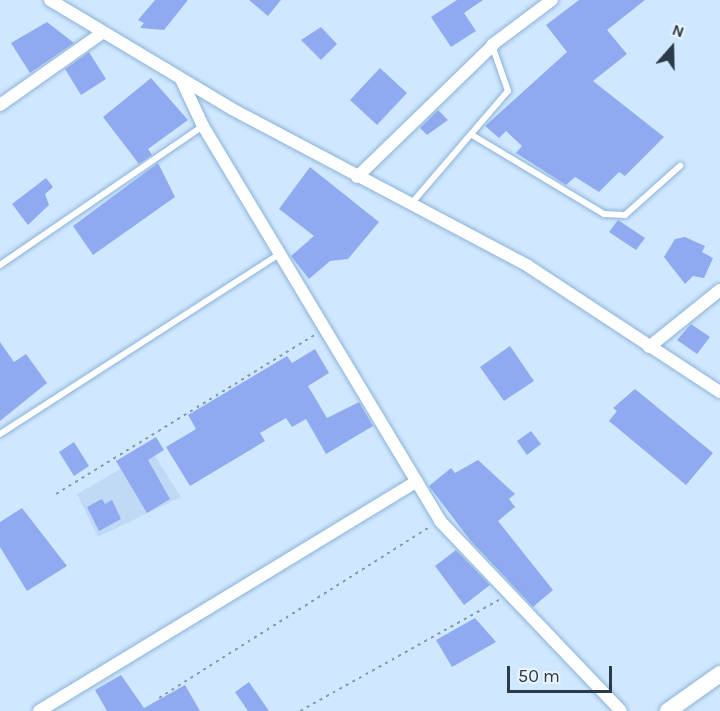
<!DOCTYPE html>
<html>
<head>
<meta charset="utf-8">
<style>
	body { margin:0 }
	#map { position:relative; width:720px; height:711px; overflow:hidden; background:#d0e8ff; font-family:Karla,sans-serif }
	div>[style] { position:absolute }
	.built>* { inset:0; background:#c0d9f4 }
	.building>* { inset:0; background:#8faaf1 }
	.path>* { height:2px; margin-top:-1px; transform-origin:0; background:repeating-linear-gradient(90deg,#8498ab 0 3px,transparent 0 7.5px) }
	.roads { filter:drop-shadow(0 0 2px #8cb2d7) drop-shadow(0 0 2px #8cb2d7) }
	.service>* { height:6px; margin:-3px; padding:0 3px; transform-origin:3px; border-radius:3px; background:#fff }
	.minor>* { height:12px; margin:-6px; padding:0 6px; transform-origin:6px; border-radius:6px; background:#fff }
	.secondary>* { height:16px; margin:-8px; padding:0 8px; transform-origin:8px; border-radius:8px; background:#fff }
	span { translate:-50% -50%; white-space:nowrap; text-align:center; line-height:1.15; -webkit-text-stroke:4.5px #ebf3fb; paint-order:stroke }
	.north { position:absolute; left:642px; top:18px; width:60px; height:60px; -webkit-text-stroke:4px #ebf3fb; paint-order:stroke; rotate:20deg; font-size:16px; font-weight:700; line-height:24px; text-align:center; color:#2a3a48 }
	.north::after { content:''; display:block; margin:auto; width:21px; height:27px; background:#2a3a48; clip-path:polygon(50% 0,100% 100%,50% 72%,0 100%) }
	.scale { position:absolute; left:507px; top:666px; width:105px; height:27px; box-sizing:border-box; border:3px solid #2a3a48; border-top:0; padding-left:8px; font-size:18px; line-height:21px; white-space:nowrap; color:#2a3a48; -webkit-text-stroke:4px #ebf3fb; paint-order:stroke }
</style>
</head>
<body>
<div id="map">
	<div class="built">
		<div style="clip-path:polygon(152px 451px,181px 497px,98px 537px,77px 494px)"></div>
	</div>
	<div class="building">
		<div style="clip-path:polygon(155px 0,188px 0,164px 30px,140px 28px,144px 23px,138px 20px)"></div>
		<div style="clip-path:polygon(249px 0,281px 0,268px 16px)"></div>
		<div style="clip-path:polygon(457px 0,483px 0,464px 13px,476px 31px,451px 47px,431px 17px)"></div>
		<div style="clip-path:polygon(579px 0,645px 0,607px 30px,627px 54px,593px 81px,664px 137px,625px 176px,619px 172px,599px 192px,575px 177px,566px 185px,516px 153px,522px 146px,506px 131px,499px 138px,485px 126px,567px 52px,546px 25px)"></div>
		<div style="clip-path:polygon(47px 22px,74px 43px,30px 73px,11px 43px)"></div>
		<div style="clip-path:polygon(321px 27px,337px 44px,321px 60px,301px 40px)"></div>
		<div style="clip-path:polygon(89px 52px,106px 79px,81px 95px,65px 69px)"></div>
		<div style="clip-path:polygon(380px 68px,407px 93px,377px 125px,350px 100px)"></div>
		<div style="clip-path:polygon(151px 78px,188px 120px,148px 149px,152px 155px,139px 164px,103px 117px)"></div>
		<div style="clip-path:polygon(438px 110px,448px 120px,427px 135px,420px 128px)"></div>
		<div style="clip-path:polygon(158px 163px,175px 197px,93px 255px,73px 226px)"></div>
		<div style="clip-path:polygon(310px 167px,379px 222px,348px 259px,330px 261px,309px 279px,291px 256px,314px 236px,279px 209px)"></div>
		<div style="clip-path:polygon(46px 178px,53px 187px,45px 194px,49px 205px,28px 225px,12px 204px)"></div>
		<div style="clip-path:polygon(618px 220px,645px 238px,636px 250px,609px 232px)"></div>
		<div style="clip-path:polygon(685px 237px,705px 246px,702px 252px,713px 258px,704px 278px,693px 276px,685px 284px,664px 257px,675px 239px)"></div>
		<div style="clip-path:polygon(691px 324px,710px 337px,697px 354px,677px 340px)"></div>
		<div style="clip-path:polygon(0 342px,14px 362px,26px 354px,47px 383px,0 421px)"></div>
		<div style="clip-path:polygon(510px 346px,534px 381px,504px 401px,480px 367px)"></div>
		<div style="clip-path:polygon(315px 349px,329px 373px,308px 386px,327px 418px,359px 402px,373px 426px,326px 454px,306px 419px,292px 427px,286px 418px,260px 433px,265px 441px,190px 486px,166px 447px,196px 429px,188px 415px,287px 356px,292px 363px)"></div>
		<div style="clip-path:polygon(635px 389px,713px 453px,686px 485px,609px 421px,617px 411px,613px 408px)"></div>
		<div style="clip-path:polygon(531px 431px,541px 444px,527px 455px,517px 441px)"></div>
		<div style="clip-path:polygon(156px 437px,164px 450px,148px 460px,170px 499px,147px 513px,116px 461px)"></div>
		<div style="clip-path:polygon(74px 442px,89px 466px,74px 476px,59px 452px)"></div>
		<div style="clip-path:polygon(478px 460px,515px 494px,509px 499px,515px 507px,498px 521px,553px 590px,533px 607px,470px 540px,429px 486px,451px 468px,455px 473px)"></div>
		<div style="clip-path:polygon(102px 499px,105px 504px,112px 500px,121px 519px,99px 531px,87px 507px)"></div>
		<div style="clip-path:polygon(22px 508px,67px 566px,27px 591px,0 547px,0 522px)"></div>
		<div style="clip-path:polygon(456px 550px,490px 585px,464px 605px,435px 566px)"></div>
		<div style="clip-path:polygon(475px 618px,496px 642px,452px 667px,436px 640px)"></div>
		<div style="clip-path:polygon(121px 675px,144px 708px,185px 685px,200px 711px,107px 711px,95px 690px)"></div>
		<div style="clip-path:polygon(249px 682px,269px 711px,248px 711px,235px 692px)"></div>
	</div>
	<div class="path">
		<div style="left:56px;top:494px;width:303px;rotate:-31.6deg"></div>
		<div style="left:159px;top:698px;width:320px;rotate:-32.3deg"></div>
		<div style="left:300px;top:711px;width:228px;rotate:-29.2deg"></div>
	</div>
	<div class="roads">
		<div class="service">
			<div style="left:472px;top:135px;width:154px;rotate:30.9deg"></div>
			<div style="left:604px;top:214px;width:21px;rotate:3deg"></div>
			<div style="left:625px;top:215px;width:74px;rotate:-41.7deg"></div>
			<div style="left:411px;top:204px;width:149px;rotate:-49.4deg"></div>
			<div style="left:508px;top:91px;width:49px;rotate:-109.2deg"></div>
			<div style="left:0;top:265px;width:246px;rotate:-34.4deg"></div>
			<div style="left:0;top:434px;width:332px;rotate:-32.8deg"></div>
		</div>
		<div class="minor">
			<div style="left:50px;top:0;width:212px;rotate:30.9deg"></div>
			<div style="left:232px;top:109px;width:335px;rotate:27.9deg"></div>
			<div style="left:528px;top:266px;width:230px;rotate:33.3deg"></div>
			<div style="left:492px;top:45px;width:75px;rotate:-36.9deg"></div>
			<div style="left:181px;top:79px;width:52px;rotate:64.9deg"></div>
			<div style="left:203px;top:126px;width:461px;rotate:59deg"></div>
			<div style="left:440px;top:521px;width:262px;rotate:46.4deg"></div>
			<div style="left:0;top:105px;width:125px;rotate:-35.2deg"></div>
			<div style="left:357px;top:177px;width:190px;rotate:-44.1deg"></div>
			<div style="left:649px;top:347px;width:91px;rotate:-38.8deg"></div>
			<div style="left:39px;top:711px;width:442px;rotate:-31.3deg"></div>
		</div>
		<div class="secondary">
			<div style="left:668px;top:711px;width:64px;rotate:-35.4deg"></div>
		</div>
	</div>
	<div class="north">N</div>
	<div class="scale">50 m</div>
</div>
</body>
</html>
